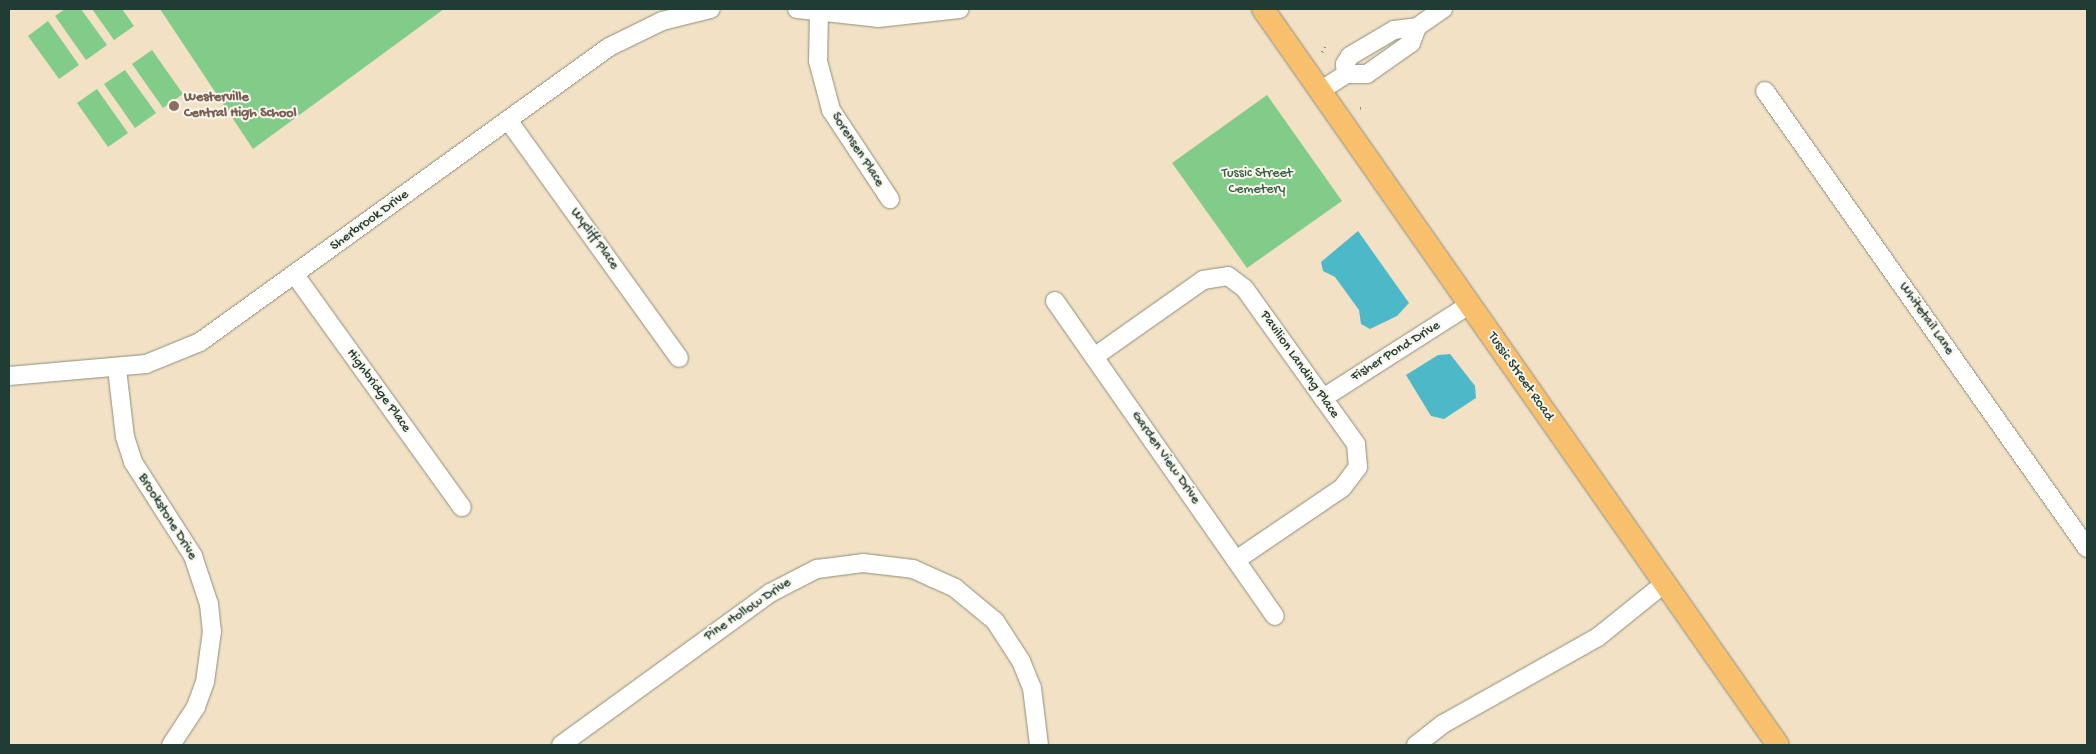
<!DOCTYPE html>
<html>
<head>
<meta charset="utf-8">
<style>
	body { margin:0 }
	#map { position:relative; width:2096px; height:754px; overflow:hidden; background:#f3e1c5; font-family:"Gochi Hand",sans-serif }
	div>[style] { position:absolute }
	.green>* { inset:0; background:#81cc89 }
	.water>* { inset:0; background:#4cb8c8 }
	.path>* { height:2.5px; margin-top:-1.25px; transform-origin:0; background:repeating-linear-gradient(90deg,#898f7c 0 1px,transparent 0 5px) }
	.roads { filter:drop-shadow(0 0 1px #898f7c) drop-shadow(0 0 1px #898f7c) }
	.minor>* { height:18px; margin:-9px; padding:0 9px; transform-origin:9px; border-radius:9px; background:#fff }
	.major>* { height:22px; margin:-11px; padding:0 11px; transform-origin:11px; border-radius:11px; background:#f8bf6c }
	.dots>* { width:14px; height:14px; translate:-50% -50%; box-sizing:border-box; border:2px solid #fbf7ec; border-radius:50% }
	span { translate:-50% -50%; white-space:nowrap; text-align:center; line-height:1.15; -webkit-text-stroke:4px #fbf7ec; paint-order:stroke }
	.education-label { font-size:14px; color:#785e54; font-weight:700 }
	.left { translate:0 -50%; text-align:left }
	.street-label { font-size:14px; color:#1f3d34 }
	.park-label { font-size:14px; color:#386149 }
	.frame { position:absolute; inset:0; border:10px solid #1f3d34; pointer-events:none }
</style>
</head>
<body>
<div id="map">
	<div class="green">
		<div style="clip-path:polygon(65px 9px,81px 9px,107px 45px,86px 60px,55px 16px)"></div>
		<div style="clip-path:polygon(92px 9px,122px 9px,134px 26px,114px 40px)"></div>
		<div style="clip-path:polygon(160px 9px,444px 9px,253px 149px)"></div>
		<div style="clip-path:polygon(48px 21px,79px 65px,59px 79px,28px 36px)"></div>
		<div style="clip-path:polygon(152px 50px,183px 94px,163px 108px,132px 64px)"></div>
		<div style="clip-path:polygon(125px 70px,156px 113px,135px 128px,104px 84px)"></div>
		<div style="clip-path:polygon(97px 89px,128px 133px,108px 147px,77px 103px)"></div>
		<div style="clip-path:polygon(1267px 95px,1342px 201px,1247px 268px,1172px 163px)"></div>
	</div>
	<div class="water">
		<div style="clip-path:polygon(1358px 231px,1409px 303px,1397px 316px,1370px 329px,1361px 324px,1359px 310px,1335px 277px,1323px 271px,1321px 262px)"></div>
		<div style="clip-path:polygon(1450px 354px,1475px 386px,1476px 398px,1444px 419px,1431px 416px,1406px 375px,1438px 355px)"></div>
	</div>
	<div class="path">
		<div style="left:1322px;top:52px;width:7px;rotate:-63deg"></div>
		<div style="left:1360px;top:108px;width:5px;rotate:-11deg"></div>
	</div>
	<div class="roads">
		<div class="minor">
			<div style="left:797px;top:9px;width:81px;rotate:6.3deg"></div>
			<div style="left:878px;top:18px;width:82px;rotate:-6.3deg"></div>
			<div style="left:819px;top:11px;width:50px;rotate:91.1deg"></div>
			<div style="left:818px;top:61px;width:51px;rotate:75.1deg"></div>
			<div style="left:831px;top:110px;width:107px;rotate:56.5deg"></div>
			<div style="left:1346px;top:74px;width:10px;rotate:-96deg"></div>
			<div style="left:1345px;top:64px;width:9px;rotate:-58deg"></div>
			<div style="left:1350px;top:56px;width:51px;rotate:-30.6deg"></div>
			<div style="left:1394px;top:30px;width:23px;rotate:-7deg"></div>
			<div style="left:1417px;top:27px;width:32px;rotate:-35deg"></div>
			<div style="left:1346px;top:74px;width:21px"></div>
			<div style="left:1367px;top:74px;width:54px;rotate:-35.2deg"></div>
			<div style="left:1411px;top:43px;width:17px;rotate:-69deg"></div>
			<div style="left:1320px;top:91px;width:31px;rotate:-33deg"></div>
			<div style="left:1765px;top:91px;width:559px;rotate:54.83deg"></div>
			<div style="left:508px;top:120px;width:293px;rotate:54.3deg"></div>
			<div style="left:295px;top:275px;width:286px;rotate:54.3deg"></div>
			<div style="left:1055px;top:301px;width:384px;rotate:55.1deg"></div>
			<div style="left:1094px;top:357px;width:133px;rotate:-35.2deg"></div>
			<div style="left:1203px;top:280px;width:25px;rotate:-9deg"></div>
			<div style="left:1228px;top:276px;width:21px;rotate:37deg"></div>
			<div style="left:1245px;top:289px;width:191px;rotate:54.4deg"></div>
			<div style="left:1356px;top:444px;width:23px;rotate:85deg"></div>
			<div style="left:1358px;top:467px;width:26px;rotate:127deg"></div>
			<div style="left:1342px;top:488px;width:128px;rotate:145.8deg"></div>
			<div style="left:117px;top:369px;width:68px;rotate:83.3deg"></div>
			<div style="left:125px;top:437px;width:26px;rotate:72deg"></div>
			<div style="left:133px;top:462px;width:112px;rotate:57.4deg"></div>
			<div style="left:193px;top:556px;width:51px;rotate:71.6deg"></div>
			<div style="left:209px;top:604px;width:27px;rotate:84deg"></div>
			<div style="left:212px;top:631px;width:51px;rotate:97.8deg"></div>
			<div style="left:205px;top:682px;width:27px;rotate:110deg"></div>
			<div style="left:196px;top:707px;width:45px;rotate:123.3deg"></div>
			<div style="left:9px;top:376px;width:138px;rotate:-5deg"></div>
			<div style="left:146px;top:364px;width:58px;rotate:-22.2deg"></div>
			<div style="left:200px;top:342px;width:504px;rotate:-35.8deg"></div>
			<div style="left:609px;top:47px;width:59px;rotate:-26.1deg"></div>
			<div style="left:662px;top:21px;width:50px;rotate:-13.8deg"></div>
			<div style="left:1323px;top:398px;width:173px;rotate:-32.5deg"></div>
			<div style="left:561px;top:745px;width:258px;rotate:-36deg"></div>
			<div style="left:770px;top:593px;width:53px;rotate:-27.1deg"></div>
			<div style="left:817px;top:569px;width:46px;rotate:-7.4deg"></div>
			<div style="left:863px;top:563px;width:50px;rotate:6.8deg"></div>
			<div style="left:913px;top:569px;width:22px;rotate:24deg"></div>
			<div style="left:933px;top:578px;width:24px;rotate:24deg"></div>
			<div style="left:955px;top:588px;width:52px;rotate:39.5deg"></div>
			<div style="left:995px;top:621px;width:48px;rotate:57deg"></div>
			<div style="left:1021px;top:661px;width:29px;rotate:68deg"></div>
			<div style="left:1032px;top:688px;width:57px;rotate:83deg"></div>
			<div style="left:1416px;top:745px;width:34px;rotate:-38deg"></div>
			<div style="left:1443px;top:724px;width:178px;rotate:-29.3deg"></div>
			<div style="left:1598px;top:637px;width:86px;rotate:-38.9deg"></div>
		</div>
		<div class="major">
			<div style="left:1263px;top:9px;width:898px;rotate:55.02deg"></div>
		</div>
	</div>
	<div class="dots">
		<div style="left:174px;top:106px;background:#8d6e63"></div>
	</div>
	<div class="education-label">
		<span class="left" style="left:184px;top:106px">Westerville<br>Central High School</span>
	</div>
	<div class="street-label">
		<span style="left:857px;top:150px;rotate:57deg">Sorensen Place</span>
		<span style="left:370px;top:221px;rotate:-36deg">Sherbrook Drive</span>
		<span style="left:594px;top:239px;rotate:54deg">Wycliff Place</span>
		<span style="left:1926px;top:319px;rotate:55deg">Whitetail Lane</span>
		<span style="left:1396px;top:352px;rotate:-32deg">Fisher Pond Drive</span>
		<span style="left:1299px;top:365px;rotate:55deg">Pavilion Landing Place</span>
		<span style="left:1520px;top:377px;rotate:55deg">Tussic Street Road</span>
		<span style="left:378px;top:391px;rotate:54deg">Highbridge Place</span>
		<span style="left:1165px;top:458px;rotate:55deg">Garden View Drive</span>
		<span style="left:167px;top:517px;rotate:58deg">Brookstone Drive</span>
		<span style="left:748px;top:610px;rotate:-34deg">Pine Hollow Drive</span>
	</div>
	<div class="park-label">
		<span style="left:1257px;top:182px">Tussic Street<br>Cemetery</span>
	</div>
	<div class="frame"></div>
</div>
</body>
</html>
